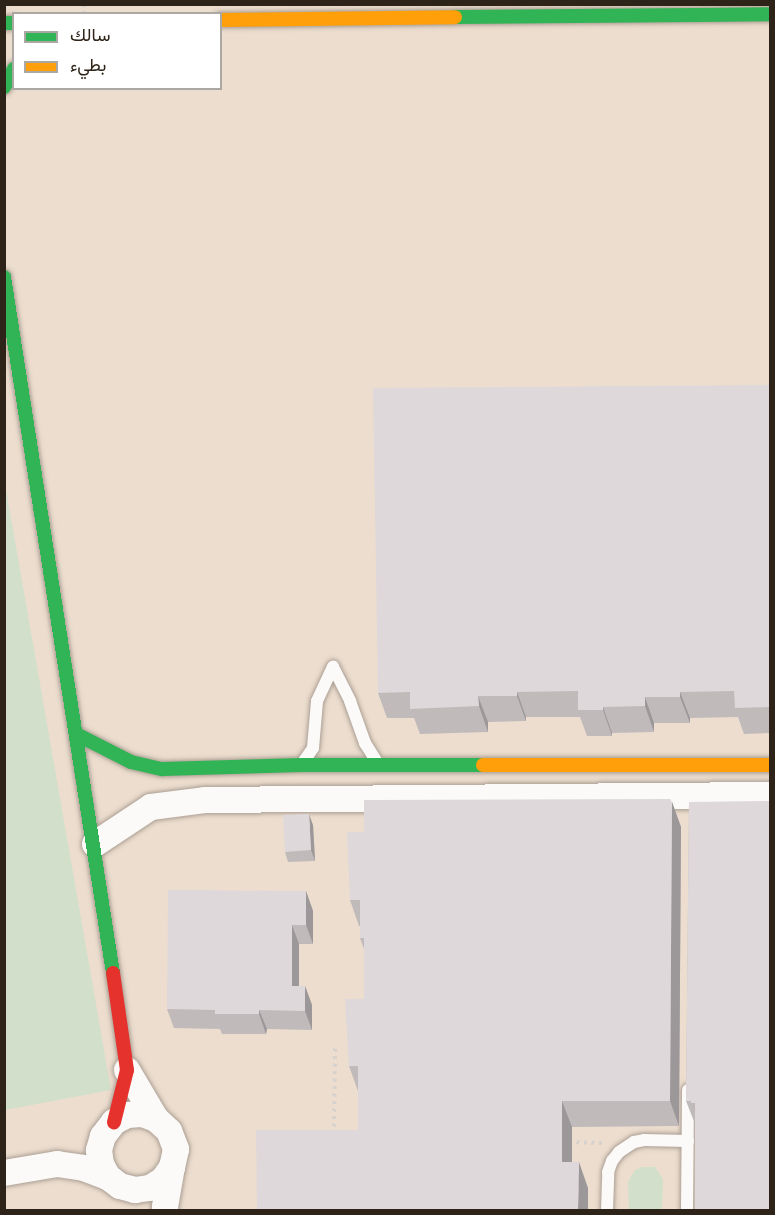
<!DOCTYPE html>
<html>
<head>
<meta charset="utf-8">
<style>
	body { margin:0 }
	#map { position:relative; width:775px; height:1215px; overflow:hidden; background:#ecddce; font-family:"Sofia Sans Condensed",Vazirmatn,sans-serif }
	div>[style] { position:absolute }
	.green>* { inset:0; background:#d2dfcb }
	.path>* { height:4px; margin-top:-2px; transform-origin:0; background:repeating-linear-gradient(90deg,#d7d2cd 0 3px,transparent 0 7.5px) }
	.roads { filter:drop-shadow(0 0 2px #ab9f94) drop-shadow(0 0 2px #ab9f94) }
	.lane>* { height:12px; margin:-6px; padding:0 6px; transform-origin:6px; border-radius:6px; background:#fcfaf8 }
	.street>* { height:26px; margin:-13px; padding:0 13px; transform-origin:13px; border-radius:13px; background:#fcfaf8 }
	.fast>* { height:14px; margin:-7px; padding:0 7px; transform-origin:7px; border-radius:7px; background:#30b455 }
	.slow>* { height:14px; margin:-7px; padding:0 7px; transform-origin:7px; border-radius:7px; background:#ff9f0a }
	.jam>* { height:14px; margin:-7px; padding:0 7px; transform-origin:7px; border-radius:7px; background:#e5322d }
	.wall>* { inset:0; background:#c0babb }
	.shaded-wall>* { inset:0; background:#9c9799 }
	.building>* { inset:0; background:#dfd8da }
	span { translate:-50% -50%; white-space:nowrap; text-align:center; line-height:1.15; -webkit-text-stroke:6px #fff; paint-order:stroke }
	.frame { position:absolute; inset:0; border:6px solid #2d2318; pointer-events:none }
	.legend { position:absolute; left:12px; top:12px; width:210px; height:78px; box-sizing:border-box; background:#fff; border:2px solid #aba7a3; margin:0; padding:8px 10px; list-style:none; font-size:18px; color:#2d2318 }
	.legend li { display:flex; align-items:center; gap:12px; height:30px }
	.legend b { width:30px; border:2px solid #aba7a3 }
</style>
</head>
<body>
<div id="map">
	<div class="green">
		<div style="clip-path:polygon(4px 478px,111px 1090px,5px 1110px,4px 1110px)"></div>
		<div style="clip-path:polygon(642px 1167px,655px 1167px,663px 1179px,662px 1210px,629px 1210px,628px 1182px,635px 1170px)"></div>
	</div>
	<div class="path">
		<div style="left:84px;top:4px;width:10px;rotate:90deg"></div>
		<div style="left:334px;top:1134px;width:87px;rotate:-89.3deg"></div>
		<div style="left:569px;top:1142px;width:35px;rotate:2deg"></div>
	</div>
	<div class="roads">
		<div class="lane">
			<div style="left:333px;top:667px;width:38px;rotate:63deg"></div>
			<div style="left:350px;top:701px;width:45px;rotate:70.3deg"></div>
			<div style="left:365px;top:743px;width:22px;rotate:58deg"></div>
			<div style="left:304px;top:761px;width:16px;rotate:-55deg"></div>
			<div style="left:313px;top:748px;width:47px;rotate:-85.1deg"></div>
			<div style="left:317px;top:701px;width:38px;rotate:-65deg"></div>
			<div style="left:607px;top:1210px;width:38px;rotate:-88deg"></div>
			<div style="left:608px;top:1172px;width:12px;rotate:-70deg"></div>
			<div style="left:612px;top:1161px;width:11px;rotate:-52deg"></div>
			<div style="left:619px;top:1152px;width:18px;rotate:-34deg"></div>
			<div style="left:634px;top:1142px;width:10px;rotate:-11deg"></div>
			<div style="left:644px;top:1140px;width:44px;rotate:1.3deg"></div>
			<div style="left:687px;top:1210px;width:120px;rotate:-89.5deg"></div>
		</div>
		<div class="street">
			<div style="left:95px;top:844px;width:67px;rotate:-33.5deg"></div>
			<div style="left:151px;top:807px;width:54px;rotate:-7.4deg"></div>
			<div style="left:205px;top:800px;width:565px;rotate:-0.51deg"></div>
			<div style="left:127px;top:1070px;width:57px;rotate:59.4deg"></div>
			<div style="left:4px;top:1173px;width:54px;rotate:-9.6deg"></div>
			<div style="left:57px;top:1164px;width:27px;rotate:8deg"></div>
			<div style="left:84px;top:1168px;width:26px;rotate:21deg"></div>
			<div style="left:165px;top:1210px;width:3px;rotate:-90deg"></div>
			<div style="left:165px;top:1207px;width:41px;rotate:-80.1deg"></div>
			<div style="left:172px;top:1167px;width:18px;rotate:-77deg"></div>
			<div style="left:176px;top:1149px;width:19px;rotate:-111deg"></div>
			<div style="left:169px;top:1131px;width:18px;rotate:-137deg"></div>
			<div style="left:156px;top:1119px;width:15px;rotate:-160deg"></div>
			<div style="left:142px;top:1114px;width:15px;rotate:176deg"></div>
			<div style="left:127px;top:1115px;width:15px;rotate:152deg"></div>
			<div style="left:114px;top:1122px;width:18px;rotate:128deg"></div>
			<div style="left:103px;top:1136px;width:15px;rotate:106deg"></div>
			<div style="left:99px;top:1150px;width:14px;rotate:82deg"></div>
			<div style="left:101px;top:1164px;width:15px;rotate:62deg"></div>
			<div style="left:108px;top:1177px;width:15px;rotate:37deg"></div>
			<div style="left:120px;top:1186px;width:16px;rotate:15deg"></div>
			<div style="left:135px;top:1190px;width:15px;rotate:-8deg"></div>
			<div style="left:150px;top:1188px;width:15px;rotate:-32deg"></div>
			<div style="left:163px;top:1180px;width:16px;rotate:-55deg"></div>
		</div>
		<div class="fast">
			<div style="left:455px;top:17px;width:315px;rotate:-0.5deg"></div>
			<div style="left:4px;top:23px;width:10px"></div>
			<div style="left:4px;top:87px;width:21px;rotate:-61deg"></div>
			<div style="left:4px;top:277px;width:704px;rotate:81.1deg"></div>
			<div style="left:78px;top:735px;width:59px;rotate:27deg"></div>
			<div style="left:131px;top:762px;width:32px;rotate:13deg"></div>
			<div style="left:162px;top:769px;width:139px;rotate:-1.6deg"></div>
			<div style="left:301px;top:765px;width:182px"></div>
		</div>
		<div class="slow">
			<div style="left:220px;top:20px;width:235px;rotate:-0.7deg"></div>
			<div style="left:483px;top:765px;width:287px"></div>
		</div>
		<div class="jam">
			<div style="left:113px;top:973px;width:98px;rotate:81.8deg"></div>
			<div style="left:127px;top:1070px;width:54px;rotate:104deg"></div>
		</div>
	</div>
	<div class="wall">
		<div style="clip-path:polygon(771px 385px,771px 733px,744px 734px,738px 717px,690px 718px,690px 723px,654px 723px,654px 732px,612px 733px,612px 736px,587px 736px,580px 717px,526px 717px,526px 721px,488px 722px,488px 732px,420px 734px,414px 718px,387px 718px,378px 693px)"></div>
		<div style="clip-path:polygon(672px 802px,681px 827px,679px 1126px,572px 1127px,572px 1162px,588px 1188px,358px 1130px,358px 1091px,349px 1066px,364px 999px,364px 949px,360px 938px,360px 926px,359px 926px,350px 900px,364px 832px)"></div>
		<div style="clip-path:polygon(689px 802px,695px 1124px,686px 1101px)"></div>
		<div style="clip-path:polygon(313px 825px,315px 861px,288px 862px,285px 852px)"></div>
		<div style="clip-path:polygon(306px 891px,313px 911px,313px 944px,299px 944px,299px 986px,305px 986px,312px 1005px,312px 1030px,267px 1029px,266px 1034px,222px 1034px,220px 1029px,174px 1028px,167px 1009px)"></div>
	</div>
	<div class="shaded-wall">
		<div style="clip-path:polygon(517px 692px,526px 717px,526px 721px,517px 696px)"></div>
		<div style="clip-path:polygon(680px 692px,690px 718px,690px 723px,680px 697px)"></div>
		<div style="clip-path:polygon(478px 696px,488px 722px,488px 732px,479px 706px)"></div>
		<div style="clip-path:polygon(645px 697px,654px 723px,654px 732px,645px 706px)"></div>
		<div style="clip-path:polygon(603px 707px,612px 733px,612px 736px,603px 710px)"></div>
		<div style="clip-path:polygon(672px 802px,681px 827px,679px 1126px,670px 1101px)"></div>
		<div style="clip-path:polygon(309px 814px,313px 825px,315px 861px,311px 850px)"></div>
		<div style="clip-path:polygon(306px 891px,313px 911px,313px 944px,306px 925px)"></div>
		<div style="clip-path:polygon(292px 925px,299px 944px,299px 1005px,292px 986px)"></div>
		<div style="clip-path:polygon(305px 986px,312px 1005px,312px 1030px,305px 1011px)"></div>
		<div style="clip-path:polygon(259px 1010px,267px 1029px,266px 1034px,259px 1014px)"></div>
		<div style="clip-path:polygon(562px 1101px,572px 1127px,572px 1188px,562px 1162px)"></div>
		<div style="clip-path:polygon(579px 1162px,588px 1188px,588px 1210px,578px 1210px)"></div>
	</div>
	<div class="building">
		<div style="clip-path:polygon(771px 385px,771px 707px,735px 708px,734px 691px,680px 692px,680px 697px,645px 697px,645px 706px,603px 707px,603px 710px,578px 710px,578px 691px,517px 692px,517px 696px,478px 696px,479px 706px,410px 709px,410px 692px,378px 693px,373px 388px)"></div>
		<div style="clip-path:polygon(670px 799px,672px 802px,670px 1101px,562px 1101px,562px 1162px,579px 1162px,578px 1210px,257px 1210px,256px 1130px,358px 1130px,358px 1066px,349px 1066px,345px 999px,364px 999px,364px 938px,360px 938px,360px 900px,350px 900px,347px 832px,364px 832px,364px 800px)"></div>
		<div style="clip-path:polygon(771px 801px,771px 1210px,695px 1210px,695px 1103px,691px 1103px,691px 1101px,686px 1101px,689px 802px)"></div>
		<div style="clip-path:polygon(309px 814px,311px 850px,285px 852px,283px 815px)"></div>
		<div style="clip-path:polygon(168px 890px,306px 891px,306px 925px,292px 925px,292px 986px,305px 986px,305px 1011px,259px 1010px,259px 1014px,215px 1014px,215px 1010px,167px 1009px)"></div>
	</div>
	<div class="frame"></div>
	<ul class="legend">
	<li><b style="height:8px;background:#30b455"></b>سالك</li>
	<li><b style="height:8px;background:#ff9f0a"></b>بطيء</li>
	</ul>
</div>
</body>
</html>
